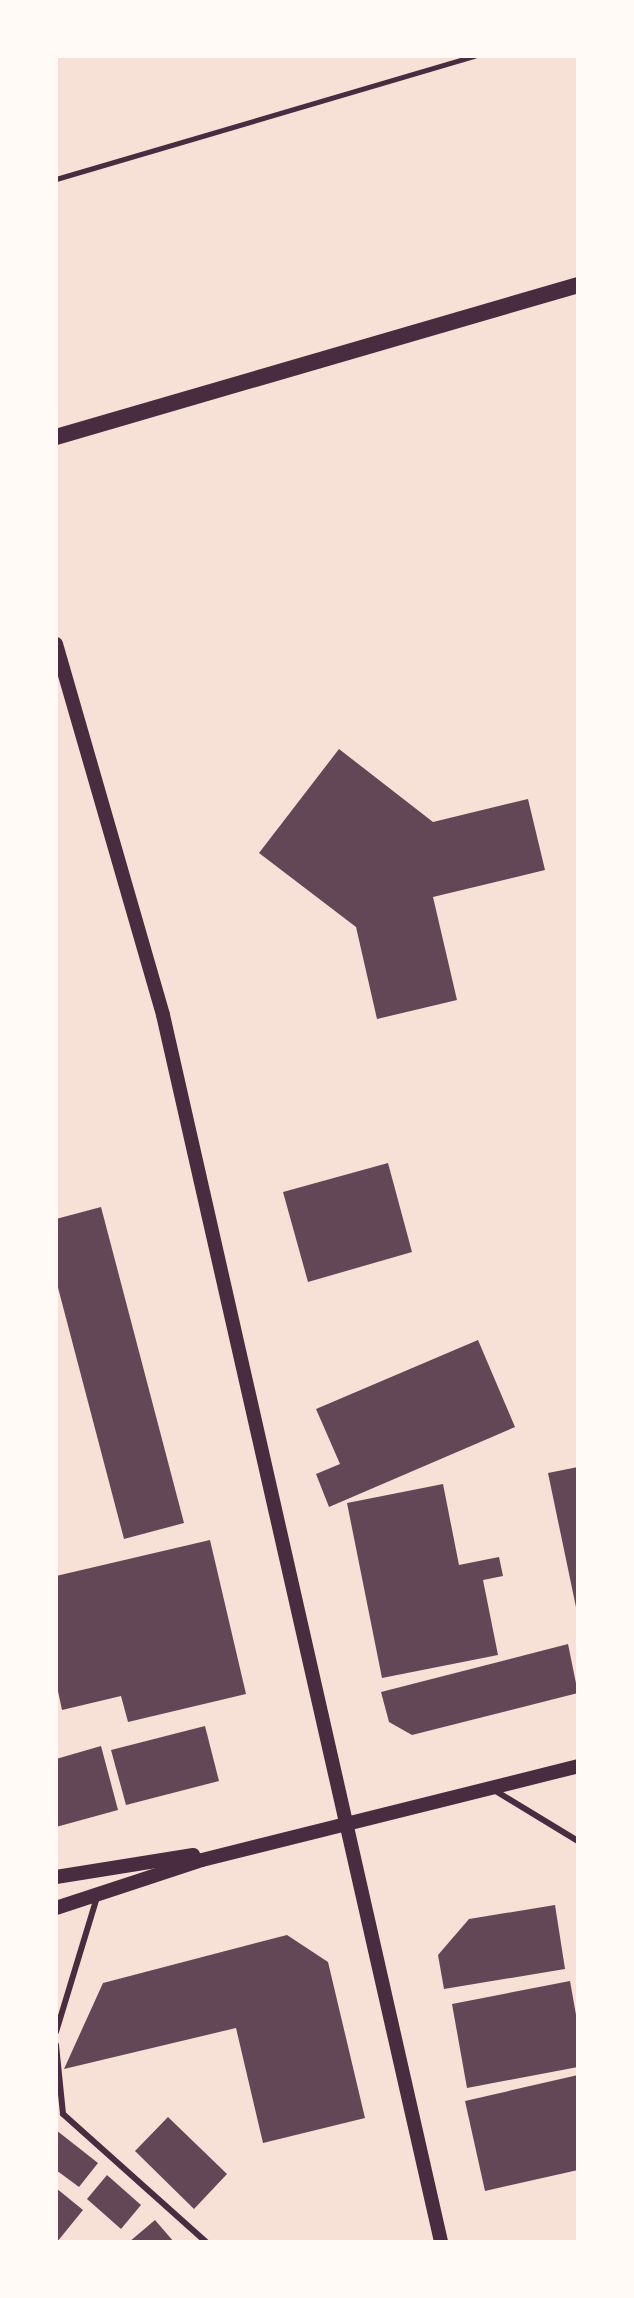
<!DOCTYPE html>
<html>
<head>
<meta charset="utf-8">
<style>
	body { margin:0 }
	#map { position:relative; width:634px; height:2298px; overflow:hidden; background:#f7e1d7; font-family:"Source Sans 3",sans-serif }
	div>[style] { position:absolute }
	.building>* { inset:0; background:#644757 }
	.path>* { height:5px; margin:-2.5px; padding:0 2.5px; transform-origin:2.5px; border-radius:2.5px; background:#4a2c40 }
	.service>* { height:6px; margin:-3px; padding:0 3px; transform-origin:3px; border-radius:3px; background:#4a2c40 }
	.tertiary>* { height:14px; margin:-7px; padding:0 7px; transform-origin:7px; border-radius:7px; background:#4a2c40 }
	.secondary>* { height:16px; margin:-8px; padding:0 8px; transform-origin:8px; border-radius:8px; background:#4a2c40 }
	span { translate:-50% -50%; white-space:nowrap; text-align:center; line-height:1.15; -webkit-text-stroke:8px #fffaf5; paint-order:stroke }
	.frame { position:absolute; inset:0; border:58px solid #fffaf5; pointer-events:none }
</style>
</head>
<body>
<div id="map">
	<div class="building">
		<div style="clip-path:polygon(339px 749px,433px 822px,528px 799px,545px 870px,433px 897px,457px 1000px,377px 1019px,356px 927px,259px 853px)"></div>
		<div style="clip-path:polygon(388px 1163px,412px 1252px,308px 1282px,283px 1192px)"></div>
		<div style="clip-path:polygon(101px 1207px,184px 1523px,124px 1539px,56px 1280px,56px 1219px)"></div>
		<div style="clip-path:polygon(478px 1340px,515px 1427px,329px 1507px,316px 1474px,340px 1464px,316px 1409px)"></div>
		<div style="clip-path:polygon(578px 1467px,578px 1612px,577px 1612px,548px 1473px)"></div>
		<div style="clip-path:polygon(443px 1484px,459px 1565px,499px 1557px,503px 1576px,483px 1580px,498px 1655px,382px 1678px,347px 1503px)"></div>
		<div style="clip-path:polygon(210px 1540px,246px 1694px,128px 1722px,121px 1696px,62px 1710px,56px 1682px,56px 1576px)"></div>
		<div style="clip-path:polygon(568px 1644px,578px 1693px,412px 1735px,389px 1722px,381px 1692px)"></div>
		<div style="clip-path:polygon(205px 1726px,219px 1781px,126px 1805px,111px 1750px)"></div>
		<div style="clip-path:polygon(101px 1746px,118px 1810px,56px 1827px,56px 1759px)"></div>
		<div style="clip-path:polygon(555px 1905px,565px 1969px,444px 1989px,438px 1955px,469px 1919px)"></div>
		<div style="clip-path:polygon(287px 1935px,328px 1962px,365px 2118px,263px 2143px,236px 2028px,64px 2069px,103px 1983px)"></div>
		<div style="clip-path:polygon(570px 1981px,578px 2026px,578px 2067px,467px 2088px,452px 2004px)"></div>
		<div style="clip-path:polygon(578px 2075px,578px 2170px,485px 2191px,465px 2101px)"></div>
		<div style="clip-path:polygon(168px 2117px,227px 2174px,194px 2209px,135px 2151px)"></div>
		<div style="clip-path:polygon(56px 2130px,98px 2163px,79px 2187px,56px 2170px)"></div>
		<div style="clip-path:polygon(107px 2175px,141px 2205px,121px 2229px,87px 2199px)"></div>
		<div style="clip-path:polygon(56px 2188px,83px 2210px,57px 2242px,56px 2242px)"></div>
		<div style="clip-path:polygon(155px 2220px,174px 2242px,129px 2242px)"></div>
	</div>
	<div class="path">
		<div style="left:56px;top:179px;width:436px;rotate:-16.4deg"></div>
	</div>
	<div class="service">
		<div style="left:494px;top:1790px;width:98px;rotate:31.3deg"></div>
		<div style="left:56px;top:2032px;width:141px;rotate:-73.1deg"></div>
		<div style="left:56px;top:2045px;width:69px;rotate:84.2deg"></div>
		<div style="left:63px;top:2114px;width:192px;rotate:41.8deg"></div>
	</div>
	<div class="tertiary">
		<div style="left:56px;top:644px;width:386px;rotate:73.9deg"></div>
		<div style="left:163px;top:1015px;width:1258px;rotate:77.23deg"></div>
		<div style="left:56px;top:1877px;width:139px;rotate:-9.1deg"></div>
		<div style="left:56px;top:1908px;width:154px;rotate:-18.2deg"></div>
		<div style="left:202px;top:1860px;width:388px;rotate:-14deg"></div>
	</div>
	<div class="secondary">
		<div style="left:56px;top:437px;width:544px;rotate:-16.23deg"></div>
	</div>
	<div class="frame"></div>
</div>
</body>
</html>
